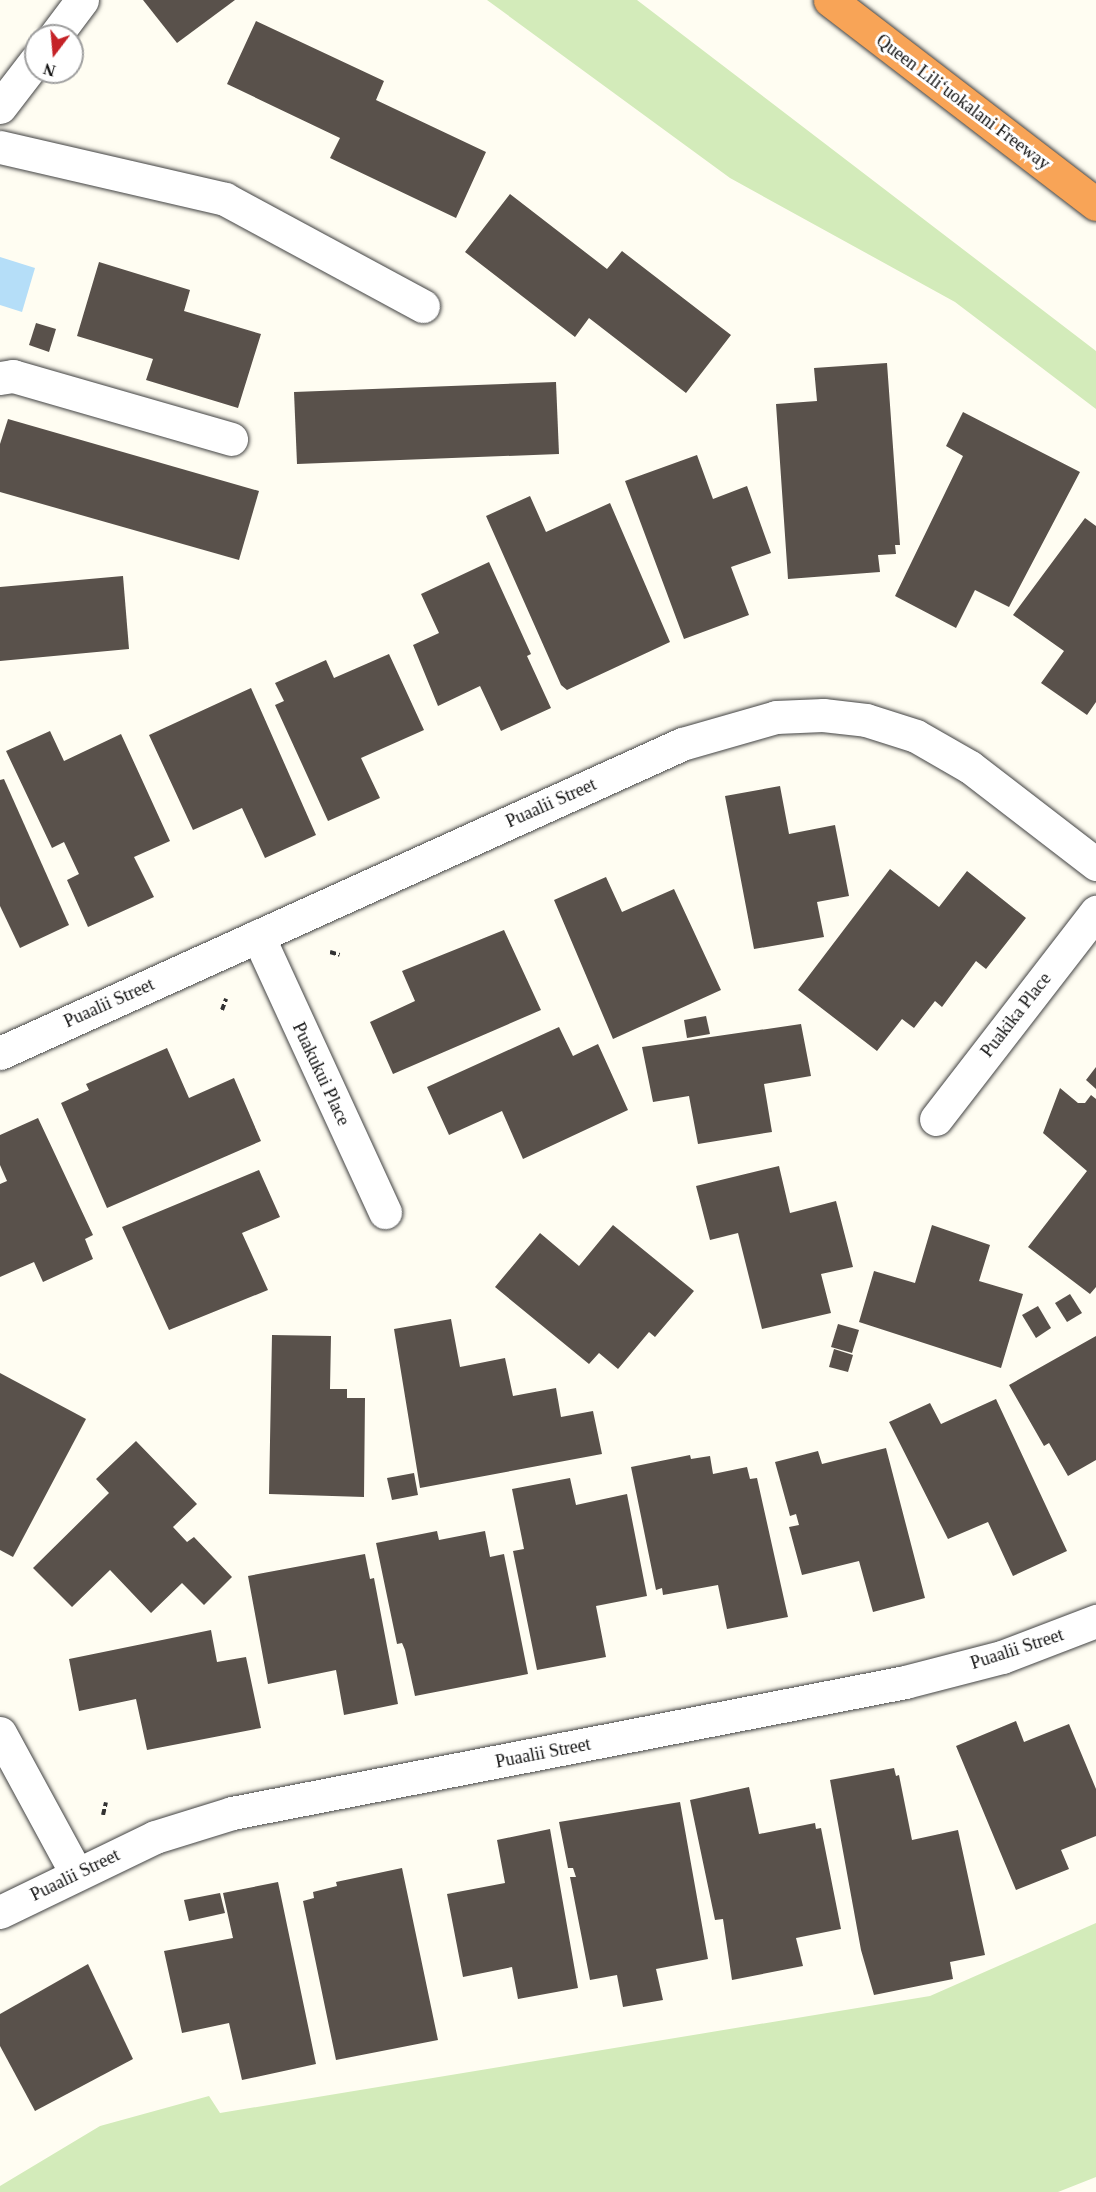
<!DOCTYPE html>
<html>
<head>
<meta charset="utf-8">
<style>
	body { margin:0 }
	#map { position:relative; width:1096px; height:2192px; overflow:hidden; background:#fffdf2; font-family:Georgia,serif }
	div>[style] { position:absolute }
	.green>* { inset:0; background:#d3ebba }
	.water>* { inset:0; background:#b5def8 }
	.building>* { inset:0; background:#59514b }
	.path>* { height:4px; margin-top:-2px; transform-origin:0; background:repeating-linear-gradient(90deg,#323232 0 6px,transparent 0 9px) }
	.roads { filter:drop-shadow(0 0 2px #434343) drop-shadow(0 0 2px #434343) }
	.minor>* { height:33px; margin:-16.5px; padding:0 16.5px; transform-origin:16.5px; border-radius:16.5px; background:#fff }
	.highway>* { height:33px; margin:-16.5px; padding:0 16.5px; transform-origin:16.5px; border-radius:16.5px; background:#f8a457 }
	span { translate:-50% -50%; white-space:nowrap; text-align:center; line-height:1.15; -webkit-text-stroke:6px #fff; paint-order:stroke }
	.street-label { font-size:18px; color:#101010 }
	.north { position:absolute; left:24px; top:24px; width:60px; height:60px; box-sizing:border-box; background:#fff; border:2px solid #9f9f9f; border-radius:50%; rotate:196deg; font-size:16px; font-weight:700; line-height:24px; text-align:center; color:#101010 }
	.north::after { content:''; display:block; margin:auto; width:21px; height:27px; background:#c52227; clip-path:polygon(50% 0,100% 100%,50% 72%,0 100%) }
</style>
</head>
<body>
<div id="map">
	<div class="green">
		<div style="clip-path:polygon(487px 0,637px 0,1096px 351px,1096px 409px,955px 302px,730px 178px)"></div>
		<div style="clip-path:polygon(1096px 1923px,1096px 2177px,1058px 2192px,0 2192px,0 2186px,100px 2126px,209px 2096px,220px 2113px,930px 1996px)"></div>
	</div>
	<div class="water">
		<div style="clip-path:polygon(0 257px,35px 268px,22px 312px,0 305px)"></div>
	</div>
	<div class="building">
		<div style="clip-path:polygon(143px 0,235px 0,177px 43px)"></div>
		<div style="clip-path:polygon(256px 21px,384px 81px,376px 100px,486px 152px,456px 218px,330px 158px,340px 138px,227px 84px)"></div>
		<div style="clip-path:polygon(510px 194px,607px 269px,622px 251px,731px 335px,686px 393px,589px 318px,575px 337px,465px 252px)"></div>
		<div style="clip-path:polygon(99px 262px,190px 290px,184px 311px,261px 334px,238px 408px,146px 380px,153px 359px,77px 336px)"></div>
		<div style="clip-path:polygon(36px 323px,56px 329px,49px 352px,29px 345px)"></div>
		<div style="clip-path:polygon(887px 363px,900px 545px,895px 545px,896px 554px,878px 555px,880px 572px,788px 579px,776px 404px,817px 401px,814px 368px)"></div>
		<div style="clip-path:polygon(556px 382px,559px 454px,297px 464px,294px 392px)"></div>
		<div style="clip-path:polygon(963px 412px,1080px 472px,1009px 607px,975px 590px,956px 628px,895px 596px,963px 456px,946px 446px)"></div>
		<div style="clip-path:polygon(8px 419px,259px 491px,239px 560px,0 492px,0 444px)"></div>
		<div style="clip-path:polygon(697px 455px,713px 499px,747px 486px,771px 553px,731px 567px,749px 615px,684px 639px,625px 481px)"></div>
		<div style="clip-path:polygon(530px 496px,546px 532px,610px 503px,670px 642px,567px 690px,561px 685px,486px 516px)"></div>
		<div style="clip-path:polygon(1085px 518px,1096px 526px,1096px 702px,1087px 715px,1041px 683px,1064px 651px,1013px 615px)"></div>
		<div style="clip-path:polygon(489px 562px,531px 654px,527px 656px,551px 708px,501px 731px,480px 686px,438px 706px,413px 645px,439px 633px,421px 594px)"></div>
		<div style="clip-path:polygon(123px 576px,129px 649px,0 661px,0 587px)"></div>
		<div style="clip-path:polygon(389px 654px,424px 730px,361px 758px,380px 798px,328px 821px,275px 705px,284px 701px,275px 683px,326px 660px,334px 678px)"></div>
		<div style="clip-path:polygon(251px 688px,316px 835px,265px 858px,242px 808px,193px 830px,149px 735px)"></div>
		<div style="clip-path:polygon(50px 731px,64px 761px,121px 734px,170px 841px,134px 857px,154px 897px,88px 927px,67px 880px,79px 874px,64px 842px,52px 848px,6px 751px)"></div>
		<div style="clip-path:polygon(4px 779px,69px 925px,20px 948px,0 906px,0 780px)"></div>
		<div style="clip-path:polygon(780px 786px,789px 834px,835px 825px,849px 896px,817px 902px,824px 937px,754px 949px,725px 796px)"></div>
		<div style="clip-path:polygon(890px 869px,939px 907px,967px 871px,1026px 918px,986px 969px,976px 961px,942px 1007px,935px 1001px,914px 1028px,902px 1019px,877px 1051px,798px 990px)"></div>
		<div style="clip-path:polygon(606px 877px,622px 912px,674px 889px,721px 990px,613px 1039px,554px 900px)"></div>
		<div style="clip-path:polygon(504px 930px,541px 1010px,393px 1074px,370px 1022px,415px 1001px,402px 971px)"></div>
		<div style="clip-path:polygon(706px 1016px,710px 1034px,687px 1038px,684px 1020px)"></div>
		<div style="clip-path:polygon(801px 1024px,811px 1076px,764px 1084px,772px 1132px,698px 1144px,689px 1096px,653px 1102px,642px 1047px)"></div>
		<div style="clip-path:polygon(559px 1027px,573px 1056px,598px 1044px,628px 1110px,523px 1159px,502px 1111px,449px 1135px,427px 1087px)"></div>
		<div style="clip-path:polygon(167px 1048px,189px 1098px,234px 1078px,261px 1141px,107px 1208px,61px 1103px,89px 1090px,86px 1084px)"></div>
		<div style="clip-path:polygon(1096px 1067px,1096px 1089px,1086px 1080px)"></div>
		<div style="clip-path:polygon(1060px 1088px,1078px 1103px,1085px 1103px,1091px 1095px,1096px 1099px,1096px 1287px,1090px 1294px,1028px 1247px,1087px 1171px,1043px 1133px)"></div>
		<div style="clip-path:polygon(38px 1118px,93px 1235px,85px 1239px,93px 1259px,43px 1282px,34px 1262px,0 1277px,0 1184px,7px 1181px,0 1165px,0 1135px)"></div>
		<div style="clip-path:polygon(779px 1166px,790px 1213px,836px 1201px,853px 1267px,821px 1274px,831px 1313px,762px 1329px,738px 1233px,710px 1240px,696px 1186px)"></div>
		<div style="clip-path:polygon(259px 1170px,280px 1217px,242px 1233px,268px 1290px,169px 1330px,122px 1227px)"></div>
		<div style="clip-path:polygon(613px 1225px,694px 1291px,655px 1337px,649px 1332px,618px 1369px,599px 1353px,589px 1364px,495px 1287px,540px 1233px,579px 1266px)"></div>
		<div style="clip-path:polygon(932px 1225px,990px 1245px,979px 1281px,1023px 1294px,1001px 1368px,859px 1322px,874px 1271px,915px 1283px)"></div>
		<div style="clip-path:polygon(1070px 1294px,1082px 1313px,1067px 1322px,1055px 1303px)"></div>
		<div style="clip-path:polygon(1038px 1306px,1051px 1328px,1036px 1338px,1022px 1315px)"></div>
		<div style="clip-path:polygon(451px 1319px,460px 1367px,505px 1358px,513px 1396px,556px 1388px,561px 1417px,593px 1411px,602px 1454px,420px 1488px,394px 1329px)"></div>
		<div style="clip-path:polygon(838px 1324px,859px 1330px,852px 1353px,831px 1347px)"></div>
		<div style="clip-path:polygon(272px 1335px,331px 1336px,330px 1389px,347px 1389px,347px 1398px,365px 1398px,364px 1497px,269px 1494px)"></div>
		<div style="clip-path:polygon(1096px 1336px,1096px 1460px,1068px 1476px,1049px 1443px,1044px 1446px,1009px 1385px)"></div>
		<div style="clip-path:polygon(834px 1349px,853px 1355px,848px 1372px,829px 1367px)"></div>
		<div style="clip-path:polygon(0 1373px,86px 1419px,13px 1557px,0 1550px)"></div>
		<div style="clip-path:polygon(996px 1399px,1067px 1551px,1013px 1576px,988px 1522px,948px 1539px,889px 1422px,930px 1403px,941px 1424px)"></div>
		<div style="clip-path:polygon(136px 1441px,197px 1504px,173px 1527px,187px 1542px,194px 1537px,232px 1577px,204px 1605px,182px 1583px,151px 1613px,110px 1570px,72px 1607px,33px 1568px,109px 1493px,96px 1479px)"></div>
		<div style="clip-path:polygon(886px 1448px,925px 1598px,873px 1612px,859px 1561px,802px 1575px,789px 1527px,799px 1525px,796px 1514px,790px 1516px,775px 1462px,818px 1451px,822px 1464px)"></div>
		<div style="clip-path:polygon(690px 1455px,691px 1459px,710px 1456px,713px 1474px,747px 1467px,750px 1479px,757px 1478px,788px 1617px,727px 1629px,718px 1585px,663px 1595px,662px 1588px,656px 1590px,631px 1467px)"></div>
		<div style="clip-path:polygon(414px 1473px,418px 1495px,392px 1500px,387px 1478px)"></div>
		<div style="clip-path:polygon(570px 1478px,576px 1505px,627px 1494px,647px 1596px,596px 1606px,606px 1657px,537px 1670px,513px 1551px,524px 1549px,512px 1489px)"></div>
		<div style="clip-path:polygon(437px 1531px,439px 1540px,485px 1531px,490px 1557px,504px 1554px,528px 1674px,415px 1696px,405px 1650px,402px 1643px,397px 1644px,376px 1543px)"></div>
		<div style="clip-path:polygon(365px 1554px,370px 1579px,374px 1578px,398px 1704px,344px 1715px,336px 1670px,268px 1684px,248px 1576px)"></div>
		<div style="clip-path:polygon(211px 1630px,217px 1662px,246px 1657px,261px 1728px,147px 1750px,136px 1699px,79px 1711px,69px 1659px)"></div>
		<div style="clip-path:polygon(1016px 1721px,1024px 1742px,1069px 1724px,1096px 1789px,1096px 1836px,1061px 1850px,1069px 1869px,1016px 1890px,956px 1746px)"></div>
		<div style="clip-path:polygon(894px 1768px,896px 1776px,899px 1775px,912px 1840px,958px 1830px,985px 1955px,950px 1962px,953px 1979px,874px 1995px,861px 1950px,830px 1780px)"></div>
		<div style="clip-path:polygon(749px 1787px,759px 1834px,815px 1823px,816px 1829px,821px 1828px,841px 1929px,796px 1938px,803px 1966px,732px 1980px,723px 1919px,715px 1920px,690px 1800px)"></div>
		<div style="clip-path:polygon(680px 1802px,708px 1959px,656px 1969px,663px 2000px,623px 2007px,617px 1975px,590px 1980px,570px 1877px,576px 1877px,573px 1868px,568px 1868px,559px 1822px)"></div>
		<div style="clip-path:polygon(550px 1829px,578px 1988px,518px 1999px,512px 1967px,463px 1977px,447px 1894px,505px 1883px,497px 1840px)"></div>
		<div style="clip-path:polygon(402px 1868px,438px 2040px,336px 2060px,303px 1901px,314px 1898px,313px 1892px,337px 1886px,336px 1882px)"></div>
		<div style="clip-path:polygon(278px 1882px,316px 2064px,242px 2080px,229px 2023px,182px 2033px,164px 1951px,233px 1938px,223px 1893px)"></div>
		<div style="clip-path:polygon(220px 1893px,225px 1913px,189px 1921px,184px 1900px)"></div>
		<div style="clip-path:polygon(88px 1964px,133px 2059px,35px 2111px,0 2046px,0 2014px)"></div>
	</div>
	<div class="path">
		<div style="left:330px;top:952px;width:10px;rotate:17deg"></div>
		<div style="left:222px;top:1010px;width:12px;rotate:-70deg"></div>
		<div style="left:103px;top:1815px;width:13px;rotate:-77deg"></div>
	</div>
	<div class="roads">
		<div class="minor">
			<div style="left:55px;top:36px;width:45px;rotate:-53.1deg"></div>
			<div style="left:0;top:107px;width:59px;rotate:-52.5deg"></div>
			<div style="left:0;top:147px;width:231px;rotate:13deg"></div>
			<div style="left:225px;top:199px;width:225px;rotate:28.4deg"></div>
			<div style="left:0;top:378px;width:13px;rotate:-9deg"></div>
			<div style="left:13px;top:376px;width:227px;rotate:16.1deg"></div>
			<div style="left:258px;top:936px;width:304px;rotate:65.3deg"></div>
			<div style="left:0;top:1053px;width:749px;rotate:-24.37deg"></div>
			<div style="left:682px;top:744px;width:98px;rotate:-16deg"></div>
			<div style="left:776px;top:717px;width:47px;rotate:-2.4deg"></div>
			<div style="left:823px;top:715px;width:43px;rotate:6.6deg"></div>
			<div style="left:866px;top:720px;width:52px;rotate:17.7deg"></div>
			<div style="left:916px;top:736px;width:62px;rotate:29.9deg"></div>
			<div style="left:970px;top:767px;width:159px;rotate:37.6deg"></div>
			<div style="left:936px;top:1119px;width:262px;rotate:-52.3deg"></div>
			<div style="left:0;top:1733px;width:159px;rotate:61.5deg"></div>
			<div style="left:0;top:1912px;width:172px;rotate:-25.8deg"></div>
			<div style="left:155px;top:1837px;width:81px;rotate:-17.3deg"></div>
			<div style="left:232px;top:1813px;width:686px;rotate:-11.01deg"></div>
			<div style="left:905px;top:1682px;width:100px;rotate:-14.5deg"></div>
			<div style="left:1002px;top:1657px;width:101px;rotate:-21deg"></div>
		</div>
		<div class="highway">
			<div style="left:830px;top:0;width:335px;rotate:37.5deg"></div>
		</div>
	</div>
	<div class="street-label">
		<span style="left:963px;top:102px;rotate:37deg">Queen Liliʻuokalani Freeway</span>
		<span style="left:551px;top:803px;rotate:-24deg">Puaalii Street</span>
		<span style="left:109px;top:1003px;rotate:-24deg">Puaalii Street</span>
		<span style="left:1016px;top:1015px;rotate:-52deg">Puakika Place</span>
		<span style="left:321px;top:1074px;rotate:65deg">Puakukui Place</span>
		<span style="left:1017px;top:1649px;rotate:-18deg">Puaalii Street</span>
		<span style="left:543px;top:1753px;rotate:-11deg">Puaalii Street</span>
		<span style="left:75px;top:1875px;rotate:-26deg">Puaalii Street</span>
	</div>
	<div class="north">N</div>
</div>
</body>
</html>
